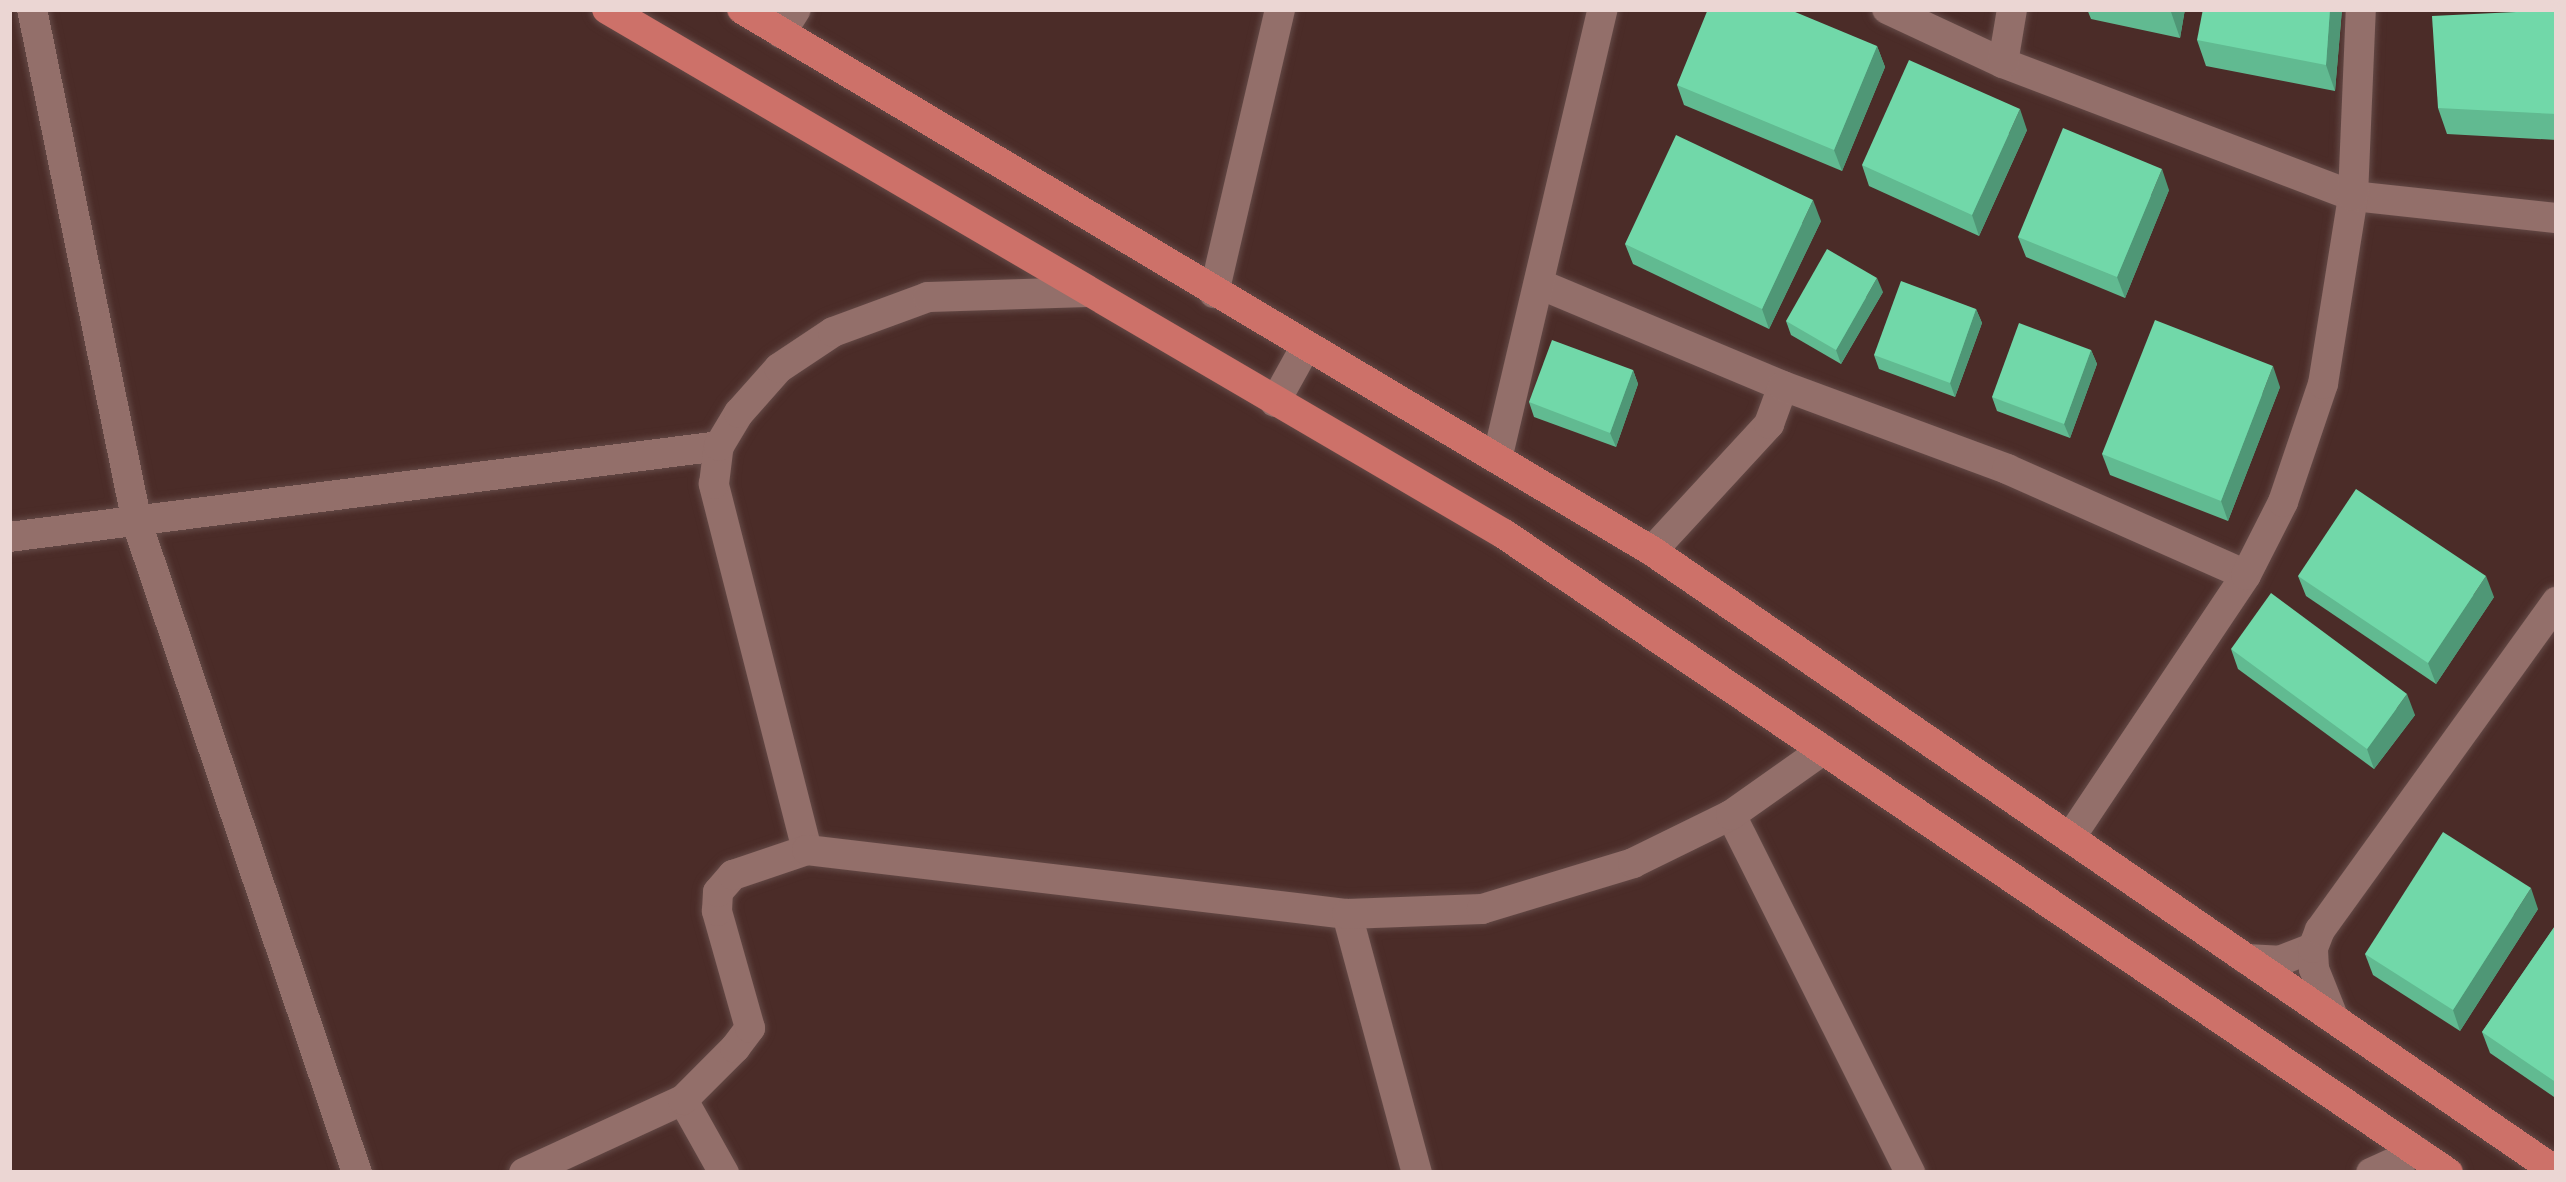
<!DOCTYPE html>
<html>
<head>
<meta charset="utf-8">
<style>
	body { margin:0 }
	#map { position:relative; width:2566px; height:1182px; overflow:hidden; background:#4b2c28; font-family:"Playfair Display",serif }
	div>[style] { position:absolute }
	.roads { filter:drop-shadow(0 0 3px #644a47) drop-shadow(0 0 3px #644a47) }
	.street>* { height:30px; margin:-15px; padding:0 15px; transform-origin:15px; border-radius:15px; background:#936f6a }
	.secondary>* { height:30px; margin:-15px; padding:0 15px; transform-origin:15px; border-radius:15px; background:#936f6a }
	.primary>* { height:30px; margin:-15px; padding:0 15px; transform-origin:15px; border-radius:15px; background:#cd7169 }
	.wall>* { inset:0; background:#61ba91 }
	.shaded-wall>* { inset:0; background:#4f9776 }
	.building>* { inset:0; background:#71d8a9 }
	span { translate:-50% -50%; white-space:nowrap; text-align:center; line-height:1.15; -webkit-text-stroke:12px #271917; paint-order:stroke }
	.frame { position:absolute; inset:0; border:12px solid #ebd6d3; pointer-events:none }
</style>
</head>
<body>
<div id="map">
	<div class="roads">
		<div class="street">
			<div style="left:32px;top:9px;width:525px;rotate:78.45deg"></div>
			<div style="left:137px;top:523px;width:686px;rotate:71.3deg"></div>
			<div style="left:1887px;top:9px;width:128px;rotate:25deg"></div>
			<div style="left:2003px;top:63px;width:374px;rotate:20.8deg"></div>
			<div style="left:2353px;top:196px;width:205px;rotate:6.2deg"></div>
			<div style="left:781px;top:33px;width:28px;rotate:-58deg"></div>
			<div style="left:2003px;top:63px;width:55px;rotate:-80.5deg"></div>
			<div style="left:1539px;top:284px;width:264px;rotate:22.7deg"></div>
			<div style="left:1214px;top:293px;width:292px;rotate:-76.9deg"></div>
			<div style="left:1498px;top:455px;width:458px;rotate:-76.8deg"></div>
			<div style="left:9px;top:537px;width:716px;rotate:-7.3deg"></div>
			<div style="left:1652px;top:551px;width:173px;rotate:-47.3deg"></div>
			<div style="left:1769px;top:424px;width:40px;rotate:-69.8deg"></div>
			<div style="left:1783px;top:386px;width:239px;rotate:20.3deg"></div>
			<div style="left:2007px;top:469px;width:261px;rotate:23.9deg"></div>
			<div style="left:1731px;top:815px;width:400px;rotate:63.4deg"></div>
			<div style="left:2070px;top:838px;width:316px;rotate:-56.2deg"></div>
			<div style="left:2246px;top:575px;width:82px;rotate:-63.1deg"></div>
			<div style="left:2283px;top:502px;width:125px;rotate:-71.3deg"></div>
			<div style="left:2323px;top:384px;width:190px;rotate:-80.9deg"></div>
			<div style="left:2353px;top:196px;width:187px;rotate:-87.6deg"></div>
			<div style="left:807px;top:850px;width:378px;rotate:-104.3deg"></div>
			<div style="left:714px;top:484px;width:38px;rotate:-83deg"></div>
			<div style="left:719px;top:446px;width:39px;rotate:-59deg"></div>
			<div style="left:739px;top:413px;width:60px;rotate:-48.4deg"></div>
			<div style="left:779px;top:368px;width:65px;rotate:-33.7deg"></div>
			<div style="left:833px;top:332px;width:101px;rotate:-20.2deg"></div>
			<div style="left:928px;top:297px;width:160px;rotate:-1.8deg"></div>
			<div style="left:1347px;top:914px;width:268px;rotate:74.9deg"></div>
			<div style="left:2246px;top:959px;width:33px;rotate:3deg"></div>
			<div style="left:2279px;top:961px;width:36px;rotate:-21deg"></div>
			<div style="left:2334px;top:1019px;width:54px;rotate:-111.8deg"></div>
			<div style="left:2314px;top:969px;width:21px;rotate:-93deg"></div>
			<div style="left:2313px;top:948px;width:19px;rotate:-69deg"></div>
			<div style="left:2320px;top:930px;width:405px;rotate:-54.2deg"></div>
			<div style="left:683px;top:1100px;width:84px;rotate:60.7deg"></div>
			<div style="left:524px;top:1173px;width:175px;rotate:-24.7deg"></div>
			<div style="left:683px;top:1100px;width:74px;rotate:-45deg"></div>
			<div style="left:735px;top:1048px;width:25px;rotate:-53deg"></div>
			<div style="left:750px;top:1028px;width:122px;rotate:-105.8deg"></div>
			<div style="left:717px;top:911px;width:19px;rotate:-87deg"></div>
			<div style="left:718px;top:892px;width:23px;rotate:-49deg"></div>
			<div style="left:733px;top:875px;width:78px;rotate:-18.7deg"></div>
			<div style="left:807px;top:850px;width:544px;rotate:6.76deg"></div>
			<div style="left:1347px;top:914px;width:135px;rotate:-2.1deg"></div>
			<div style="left:1482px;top:909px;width:158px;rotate:-16.9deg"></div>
			<div style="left:1633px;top:863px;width:109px;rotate:-26.1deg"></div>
			<div style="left:1731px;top:815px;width:113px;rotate:-35.2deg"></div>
			<div style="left:2371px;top:1173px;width:51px;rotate:-24.5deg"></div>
		</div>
		<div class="secondary">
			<div style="left:1275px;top:402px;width:64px;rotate:-61deg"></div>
		</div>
		<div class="primary">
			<div style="left:607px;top:9px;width:1039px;rotate:30.34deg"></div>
			<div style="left:1504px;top:534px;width:1140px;rotate:34.09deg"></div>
			<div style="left:742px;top:9px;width:1059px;rotate:30.78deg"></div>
			<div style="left:1652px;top:551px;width:1098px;rotate:34.46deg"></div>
		</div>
	</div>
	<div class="wall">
		<div style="clip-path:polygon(2087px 9px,2185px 9px,2180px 38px,2091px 19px)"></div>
		<div style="clip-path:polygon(2342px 9px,2335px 91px,2206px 66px,2197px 40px)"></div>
		<div style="clip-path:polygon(2557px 10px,2557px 140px,2447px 134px,2438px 108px)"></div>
		<div style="clip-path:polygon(1877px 46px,1885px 67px,1842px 171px,1684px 105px,1677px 85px)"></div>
		<div style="clip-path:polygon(2027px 130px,1979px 236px,1869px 186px,1862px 165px)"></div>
		<div style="clip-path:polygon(2169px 190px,2125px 298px,2026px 257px,2018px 237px)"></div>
		<div style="clip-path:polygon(1821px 221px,1769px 329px,1633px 264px,1625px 244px)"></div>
		<div style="clip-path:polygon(1883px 292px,1841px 364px,1791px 335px,1786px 321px)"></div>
		<div style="clip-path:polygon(1976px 309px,1982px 323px,1955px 397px,1879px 369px,1874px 355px)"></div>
		<div style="clip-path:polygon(2091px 350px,2097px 364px,2070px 438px,1997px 411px,1992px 397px)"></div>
		<div style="clip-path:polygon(1633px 370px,1638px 384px,1616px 447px,1534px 417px,1529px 402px)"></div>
		<div style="clip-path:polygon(2280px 387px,2228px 521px,2110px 475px,2102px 454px)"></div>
		<div style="clip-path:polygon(2298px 576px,2494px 597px,2436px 684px,2306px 596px)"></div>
		<div style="clip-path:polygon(2231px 649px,2415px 715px,2374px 769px,2238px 669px)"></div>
		<div style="clip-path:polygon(2538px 909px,2460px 1031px,2373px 975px,2365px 954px)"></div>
		<div style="clip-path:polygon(2557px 923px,2557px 1099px,2490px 1053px,2482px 1032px)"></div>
	</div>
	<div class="shaded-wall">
		<div style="clip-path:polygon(2171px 9px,2185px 9px,2180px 38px,2171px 12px)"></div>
		<div style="clip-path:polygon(2330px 9px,2342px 9px,2335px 91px,2326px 65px)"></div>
		<div style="clip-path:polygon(1877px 46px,1885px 67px,1842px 171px,1834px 150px)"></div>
		<div style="clip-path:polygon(2020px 109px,2027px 130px,1979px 236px,1972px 215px)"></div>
		<div style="clip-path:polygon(2162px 169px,2169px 190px,2125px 298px,2117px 277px)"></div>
		<div style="clip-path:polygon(1813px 200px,1821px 221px,1769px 329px,1762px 309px)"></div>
		<div style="clip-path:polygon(1877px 278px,1883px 292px,1841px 364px,1836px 350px)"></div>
		<div style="clip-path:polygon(1976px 309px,1982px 323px,1955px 397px,1950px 383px)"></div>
		<div style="clip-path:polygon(2091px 350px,2097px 364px,2070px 438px,2064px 424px)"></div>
		<div style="clip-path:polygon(2273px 366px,2280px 387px,2228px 521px,2221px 501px)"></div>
		<div style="clip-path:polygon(1633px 370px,1638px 384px,1616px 447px,1610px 433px)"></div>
		<div style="clip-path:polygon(2486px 576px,2494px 597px,2436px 684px,2428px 663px)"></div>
		<div style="clip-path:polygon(2407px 694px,2415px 715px,2374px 769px,2367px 749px)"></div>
		<div style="clip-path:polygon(2531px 888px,2538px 909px,2460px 1031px,2453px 1010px)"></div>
	</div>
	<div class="building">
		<div style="clip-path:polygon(1708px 9px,1788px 9px,1877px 46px,1834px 150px,1677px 85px)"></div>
		<div style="clip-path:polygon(2203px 9px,2330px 9px,2326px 65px,2197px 40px)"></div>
		<div style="clip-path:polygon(2557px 10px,2557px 114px,2438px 108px,2432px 16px)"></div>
		<div style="clip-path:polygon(1909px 60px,2020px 109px,1972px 215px,1862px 165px)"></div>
		<div style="clip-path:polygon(2063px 128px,2162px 169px,2117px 277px,2018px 237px)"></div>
		<div style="clip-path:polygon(1676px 135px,1813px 200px,1762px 309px,1625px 244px)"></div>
		<div style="clip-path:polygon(1827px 249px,1877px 278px,1836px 350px,1786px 321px)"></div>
		<div style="clip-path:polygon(1901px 281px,1976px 309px,1950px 383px,1874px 355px)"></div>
		<div style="clip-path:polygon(2155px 320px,2273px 366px,2221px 501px,2102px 454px)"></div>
		<div style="clip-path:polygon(2019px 323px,2091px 350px,2064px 424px,1992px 397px)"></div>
		<div style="clip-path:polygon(1552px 340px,1633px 370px,1610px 433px,1529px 402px)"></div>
		<div style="clip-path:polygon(2356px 489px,2486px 576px,2428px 663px,2298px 576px)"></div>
		<div style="clip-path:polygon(2271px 593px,2407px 694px,2367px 749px,2231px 649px)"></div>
		<div style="clip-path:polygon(2443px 832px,2531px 888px,2453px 1010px,2365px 954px)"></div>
		<div style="clip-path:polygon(2557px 923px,2557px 1083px,2482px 1032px)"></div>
	</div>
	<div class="frame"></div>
</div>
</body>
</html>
